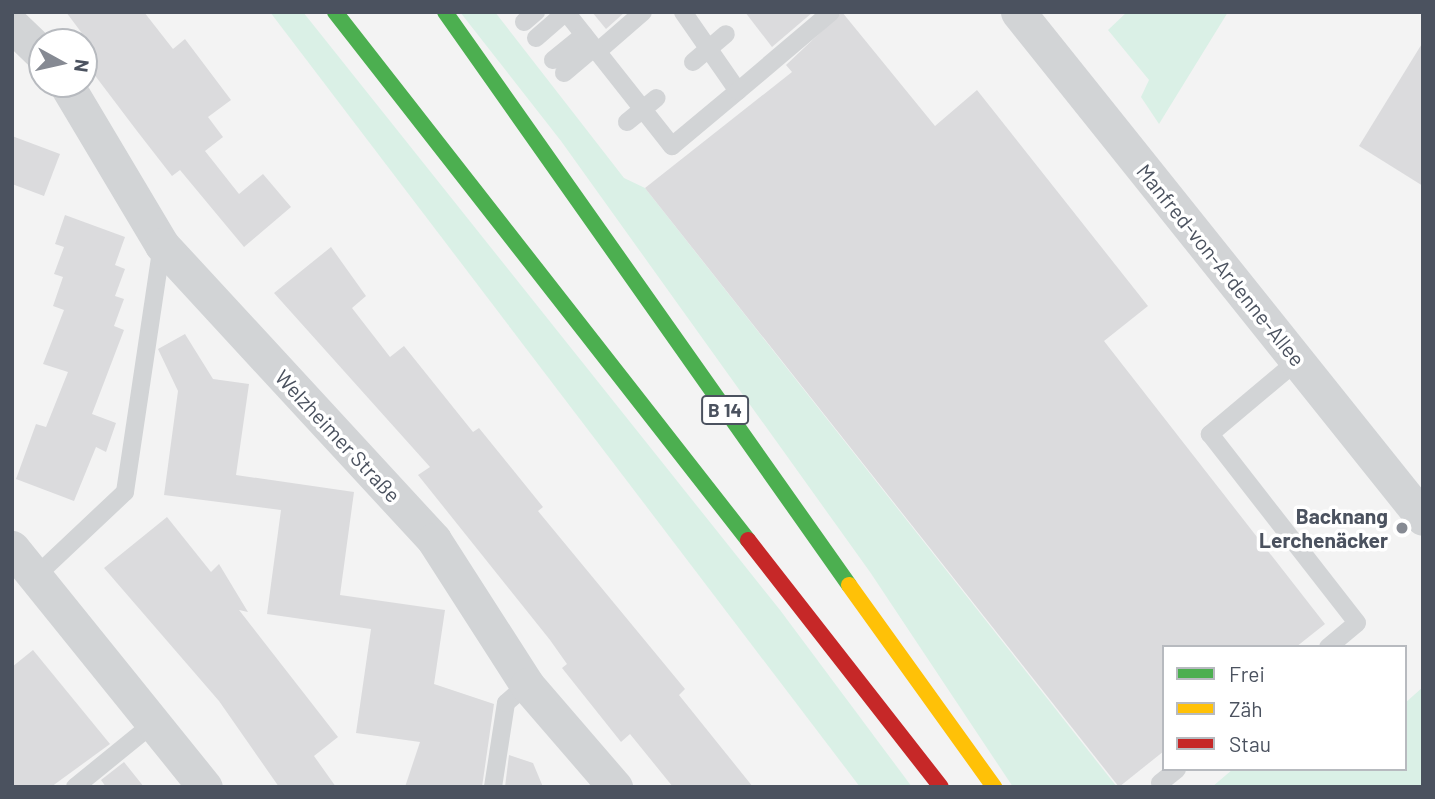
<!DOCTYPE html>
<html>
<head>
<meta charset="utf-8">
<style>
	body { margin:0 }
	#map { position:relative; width:1435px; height:799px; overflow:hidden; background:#f3f3f3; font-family:Barlow,sans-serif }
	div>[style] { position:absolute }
	.green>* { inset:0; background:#daf0e6 }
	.building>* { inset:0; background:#dbdbdd }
	.lane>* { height:18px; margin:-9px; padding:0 9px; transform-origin:9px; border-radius:9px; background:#d2d4d6 }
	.street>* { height:35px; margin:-17.5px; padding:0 17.5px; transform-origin:17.5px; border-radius:17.5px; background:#d2d4d6 }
	.fast>* { height:16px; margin:-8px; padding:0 8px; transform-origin:8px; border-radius:8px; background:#4caf50 }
	.slow>* { height:16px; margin:-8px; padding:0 8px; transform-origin:8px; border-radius:8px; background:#ffc107 }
	.jam>* { height:16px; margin:-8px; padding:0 8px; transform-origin:8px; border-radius:8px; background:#c62828 }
	.dots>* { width:19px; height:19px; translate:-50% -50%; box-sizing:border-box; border:4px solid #fff; border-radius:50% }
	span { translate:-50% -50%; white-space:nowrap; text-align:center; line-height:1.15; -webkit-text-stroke:7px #fff; paint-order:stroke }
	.shield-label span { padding:2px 5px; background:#fff; border:2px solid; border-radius:5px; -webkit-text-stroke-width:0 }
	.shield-label { font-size:19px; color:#4b525f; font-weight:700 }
	.street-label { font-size:21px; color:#4b525f }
	.poi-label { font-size:21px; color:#4b525f; font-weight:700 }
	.right { translate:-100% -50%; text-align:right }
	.frame { position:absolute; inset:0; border:14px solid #4b525f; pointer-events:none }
	.legend { position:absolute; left:1162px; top:645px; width:245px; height:126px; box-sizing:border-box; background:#fff; border:2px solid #b7babf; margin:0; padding:9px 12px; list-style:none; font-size:21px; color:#4b525f }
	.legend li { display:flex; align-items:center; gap:14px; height:35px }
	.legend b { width:35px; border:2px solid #b7babf }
	.north { position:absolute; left:28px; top:28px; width:70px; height:70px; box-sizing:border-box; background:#fff; border:2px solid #b7babf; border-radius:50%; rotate:98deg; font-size:19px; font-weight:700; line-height:28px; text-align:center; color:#4b525f }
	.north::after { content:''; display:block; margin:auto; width:24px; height:32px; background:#868a93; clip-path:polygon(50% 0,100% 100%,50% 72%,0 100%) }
</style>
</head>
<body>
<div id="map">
	<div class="green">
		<div style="clip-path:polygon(270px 12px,303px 12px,780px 610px,912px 787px,860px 787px)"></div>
		<div style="clip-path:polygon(460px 12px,495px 12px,624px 178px,645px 188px,1117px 787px,1013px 787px,870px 572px,561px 141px)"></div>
		<div style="clip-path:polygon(1127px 12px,1228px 12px,1159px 124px,1141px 97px,1149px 80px,1108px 30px)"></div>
		<div style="clip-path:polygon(1423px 687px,1423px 787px,1212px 787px,1233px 769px,1405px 769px,1405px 703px)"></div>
	</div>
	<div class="building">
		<div style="clip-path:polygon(66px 12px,144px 12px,173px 49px,185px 39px,231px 100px,208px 117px,223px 137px,205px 151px,239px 194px,263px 174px,291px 207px,244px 247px,180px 170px,172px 176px,137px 131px,84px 61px,84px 36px)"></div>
		<div style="clip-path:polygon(592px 12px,625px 12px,606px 29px)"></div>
		<div style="clip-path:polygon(745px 12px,813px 12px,772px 47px)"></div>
		<div style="clip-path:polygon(842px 12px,935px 126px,977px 90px,1148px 306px,1104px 341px,1325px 624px,1296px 647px,1164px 647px,1164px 751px,1119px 787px,645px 188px,792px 72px,786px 65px)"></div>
		<div style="clip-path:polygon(1423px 42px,1423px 186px,1359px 146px)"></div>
		<div style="clip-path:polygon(12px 136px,60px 154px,44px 196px,12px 184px)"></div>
		<div style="clip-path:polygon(65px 215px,125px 237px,115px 265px,125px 269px,115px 296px,124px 299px,114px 326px,124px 330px,92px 414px,116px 423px,106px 452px,96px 447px,74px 501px,16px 479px,36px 424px,46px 427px,68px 372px,43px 364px,64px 310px,53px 306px,63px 277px,54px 274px,64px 247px,55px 244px)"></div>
		<div style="clip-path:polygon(331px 247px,366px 296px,352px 308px,390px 357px,404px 346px,473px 432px,479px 428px,543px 507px,538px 511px,685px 689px,679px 695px,753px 787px,673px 787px,630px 734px,621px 742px,562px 668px,567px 664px,550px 640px,418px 475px,430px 467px,274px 293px)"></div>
		<div style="clip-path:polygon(185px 334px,213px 379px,249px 384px,236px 475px,354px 492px,340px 595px,445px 610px,434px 684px,494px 704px,482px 787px,405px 787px,420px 742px,356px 733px,371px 629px,267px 614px,281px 510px,164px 495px,178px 391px,158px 349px)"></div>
		<div style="clip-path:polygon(167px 517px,211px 572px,219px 564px,248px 612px,239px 610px,338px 737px,314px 756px,336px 787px,279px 787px,219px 701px,104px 568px)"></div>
		<div style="clip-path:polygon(33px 650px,110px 744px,51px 787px,12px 787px,12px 667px)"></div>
		<div style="clip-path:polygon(509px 755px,533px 763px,543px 787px,505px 787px)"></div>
		<div style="clip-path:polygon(124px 762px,144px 787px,106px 787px,101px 780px)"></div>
	</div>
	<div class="lane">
		<div style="left:566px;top:12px;width:171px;rotate:51.7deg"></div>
		<div style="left:672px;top:146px;width:86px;rotate:-39.8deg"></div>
		<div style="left:683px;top:12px;width:96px;rotate:55.2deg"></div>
		<div style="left:738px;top:91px;width:122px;rotate:-40.3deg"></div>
		<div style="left:524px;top:22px;width:16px;rotate:-40deg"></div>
		<div style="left:536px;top:38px;width:40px;rotate:-41deg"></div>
		<div style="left:597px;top:52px;width:61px;rotate:-41deg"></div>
		<div style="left:553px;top:60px;width:40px;rotate:-39deg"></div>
		<div style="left:693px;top:62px;width:43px;rotate:-40.3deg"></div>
		<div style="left:564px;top:73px;width:39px;rotate:-40deg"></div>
		<div style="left:627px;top:122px;width:38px;rotate:-39deg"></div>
		<div style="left:1297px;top:361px;width:114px;rotate:140deg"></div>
		<div style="left:1210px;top:434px;width:239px;rotate:52.1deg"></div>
		<div style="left:1357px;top:623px;width:38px;rotate:140deg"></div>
		<div style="left:37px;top:575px;width:121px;rotate:-43.3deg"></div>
		<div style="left:125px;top:492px;width:250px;rotate:-81.5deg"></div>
		<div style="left:1160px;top:783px;width:22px;rotate:-39deg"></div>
		<div style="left:75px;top:787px;width:103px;rotate:-39.1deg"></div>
		<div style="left:493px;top:787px;width:85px;rotate:-81.2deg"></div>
		<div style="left:506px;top:703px;width:28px;rotate:-41deg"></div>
	</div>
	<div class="street">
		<div style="left:1018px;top:12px;width:648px;rotate:51.33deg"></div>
		<div style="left:12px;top:25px;width:42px;rotate:44deg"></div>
		<div style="left:66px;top:84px;width:187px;rotate:59.2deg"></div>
		<div style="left:162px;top:245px;width:401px;rotate:47.3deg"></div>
		<div style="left:434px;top:540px;width:172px;rotate:57.3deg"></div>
		<div style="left:527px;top:685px;width:135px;rotate:49.2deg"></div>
		<div style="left:12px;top:548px;width:307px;rotate:51.1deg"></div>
	</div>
	<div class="fast">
		<div style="left:335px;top:12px;width:670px;rotate:51.97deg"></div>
		<div style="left:445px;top:12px;width:701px;rotate:54.81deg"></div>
	</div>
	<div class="slow">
		<div style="left:849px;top:585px;width:249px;rotate:54.3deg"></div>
	</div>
	<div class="jam">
		<div style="left:748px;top:540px;width:313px;rotate:52deg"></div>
	</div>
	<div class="dots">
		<div style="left:1402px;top:528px;background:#868a93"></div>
	</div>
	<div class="shield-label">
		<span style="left:725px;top:410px">B 14</span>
	</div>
	<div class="street-label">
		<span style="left:1221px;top:265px;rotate:51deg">Manfred-von-Ardenne-Allee</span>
		<span style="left:338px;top:436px;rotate:47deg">Welzheimer Straße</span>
	</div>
	<div class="poi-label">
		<span class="right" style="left:1388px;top:528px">Backnang<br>Lerchenäcker</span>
	</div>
	<div class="frame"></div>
	<ul class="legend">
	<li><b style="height:9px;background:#4caf50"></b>Frei</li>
	<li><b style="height:9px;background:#ffc107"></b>Zäh</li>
	<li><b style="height:9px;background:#c62828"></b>Stau</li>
	</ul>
	<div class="north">N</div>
</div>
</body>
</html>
